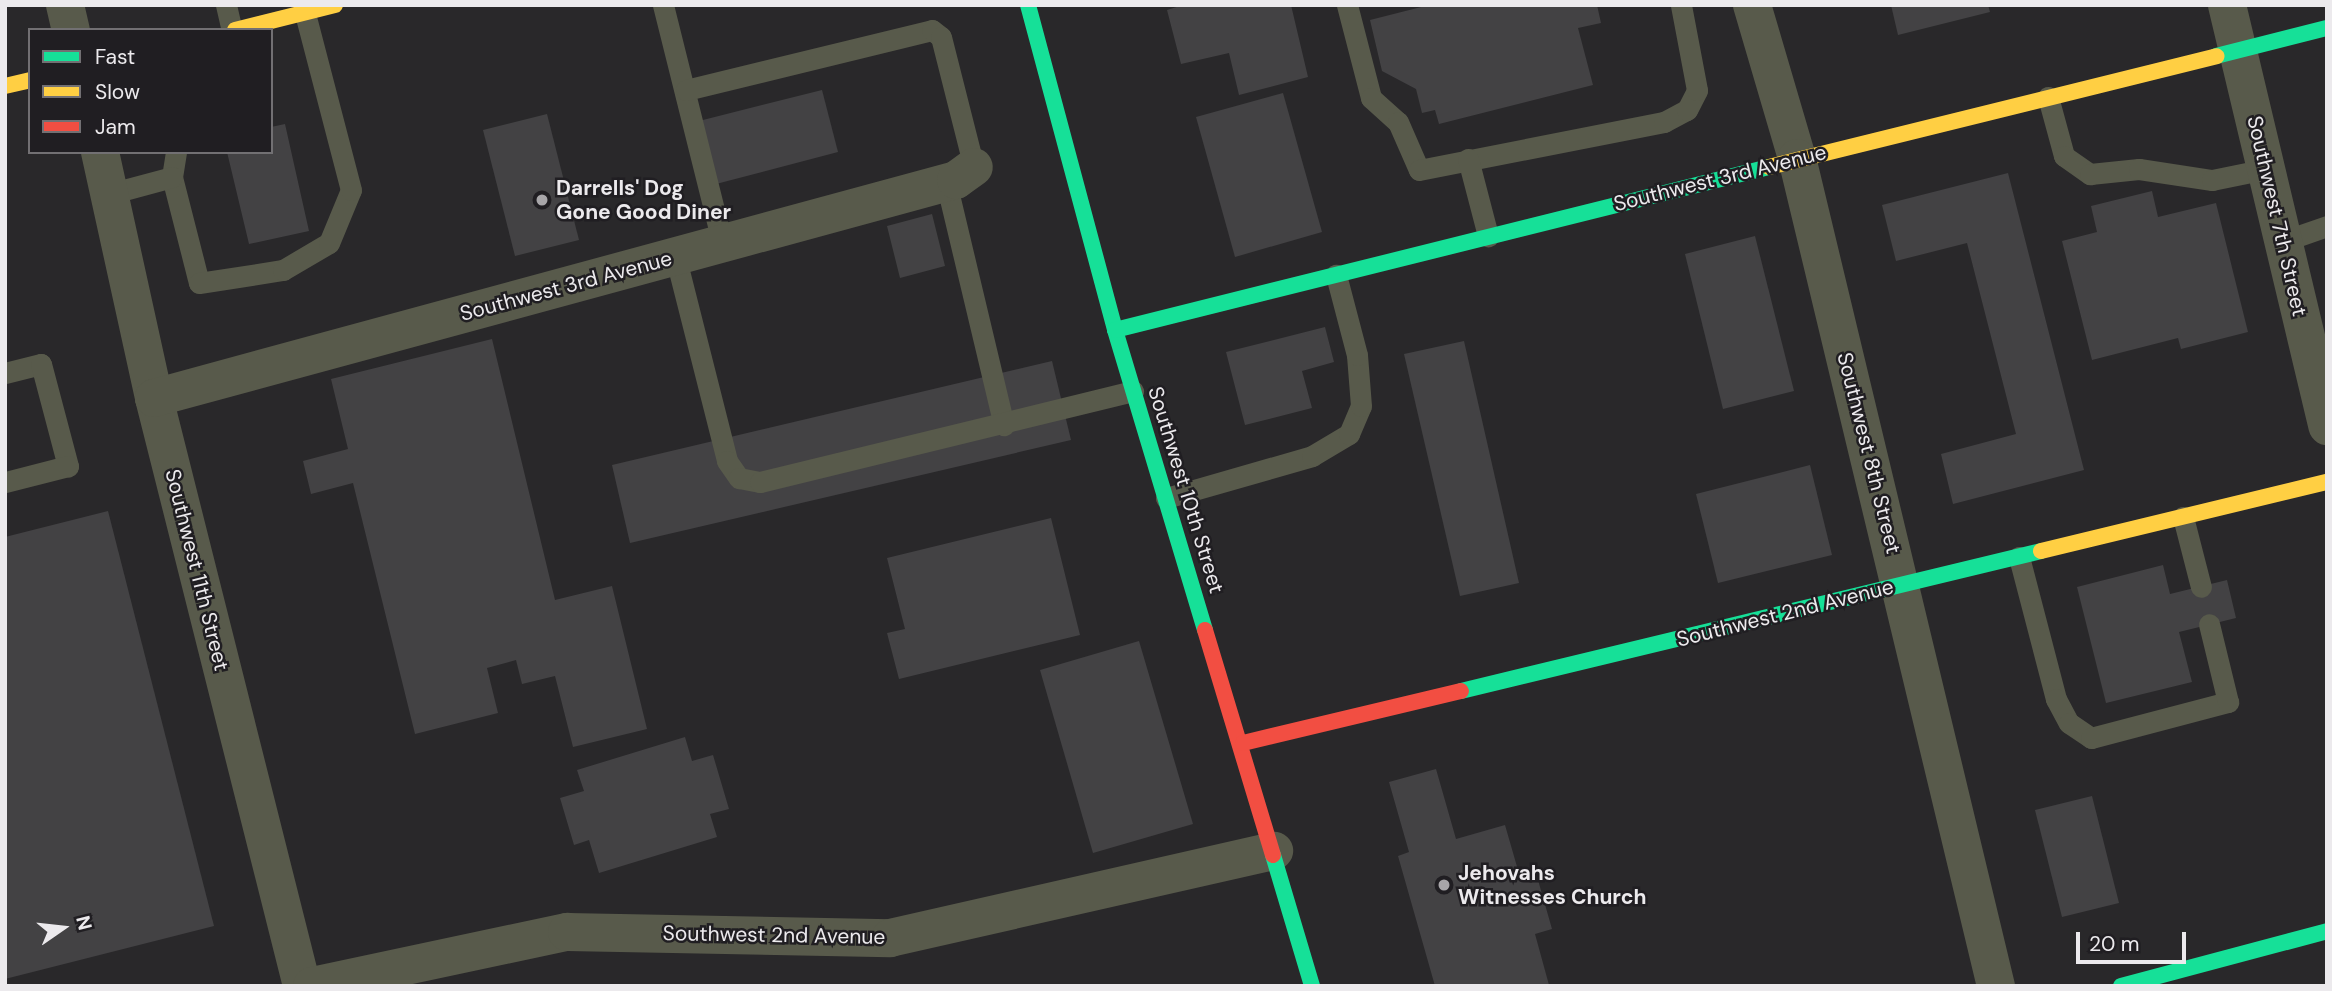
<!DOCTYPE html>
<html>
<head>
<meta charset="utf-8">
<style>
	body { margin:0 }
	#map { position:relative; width:2332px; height:991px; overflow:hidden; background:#29282a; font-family:"DM Sans",sans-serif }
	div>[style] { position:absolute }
	.building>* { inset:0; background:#434244 }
	.lane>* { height:21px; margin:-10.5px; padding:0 10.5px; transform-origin:10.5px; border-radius:10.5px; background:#585a4b }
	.street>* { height:38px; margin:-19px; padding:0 19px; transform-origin:19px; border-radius:19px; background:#585a4b }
	.fast>* { height:16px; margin:-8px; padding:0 8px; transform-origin:8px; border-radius:8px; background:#16e098 }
	.slow>* { height:16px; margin:-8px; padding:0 8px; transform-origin:8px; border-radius:8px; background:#ffcf43 }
	.jam>* { height:16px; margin:-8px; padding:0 8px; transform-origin:8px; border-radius:8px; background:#f24e42 }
	.dots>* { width:19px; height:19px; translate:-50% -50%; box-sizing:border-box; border:4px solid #201e22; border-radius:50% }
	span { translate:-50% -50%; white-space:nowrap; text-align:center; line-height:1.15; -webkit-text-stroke:5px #201e22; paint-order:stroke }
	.street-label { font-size:21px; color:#eceaed }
	.poi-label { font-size:21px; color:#eceaed; font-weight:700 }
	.left { translate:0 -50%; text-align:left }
	.frame { position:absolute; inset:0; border:7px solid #eceaed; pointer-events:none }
	.legend { position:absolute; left:28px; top:28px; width:245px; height:126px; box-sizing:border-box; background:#201e22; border:2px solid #727073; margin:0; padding:9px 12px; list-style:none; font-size:21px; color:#eceaed }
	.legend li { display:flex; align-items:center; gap:14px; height:35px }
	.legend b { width:35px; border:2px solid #727073 }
	.north { position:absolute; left:28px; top:893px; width:70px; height:70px; -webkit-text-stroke:5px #201e22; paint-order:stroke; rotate:76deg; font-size:19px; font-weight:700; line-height:28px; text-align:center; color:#eceaed }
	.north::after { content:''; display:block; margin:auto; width:24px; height:32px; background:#eceaed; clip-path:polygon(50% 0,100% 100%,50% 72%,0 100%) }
	.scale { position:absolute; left:2076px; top:932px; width:110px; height:32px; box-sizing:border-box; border:4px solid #eceaed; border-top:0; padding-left:9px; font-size:21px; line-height:24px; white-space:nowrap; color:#eceaed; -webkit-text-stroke:5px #201e22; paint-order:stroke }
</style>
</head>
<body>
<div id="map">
	<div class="building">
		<div style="clip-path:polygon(1183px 5px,1291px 5px,1308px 77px,1239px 95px,1229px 53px,1181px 64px,1167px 10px)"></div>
		<div style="clip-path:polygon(1429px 5px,1597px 5px,1601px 23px,1578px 28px,1593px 85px,1439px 124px,1435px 110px,1422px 113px,1416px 89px,1382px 71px,1370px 20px)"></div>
		<div style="clip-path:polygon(1891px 5px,1988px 5px,1990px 12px,1898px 35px)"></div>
		<div style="clip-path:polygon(822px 90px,838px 152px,716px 184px,699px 121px)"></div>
		<div style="clip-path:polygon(1283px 93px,1322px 232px,1235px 257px,1196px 117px)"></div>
		<div style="clip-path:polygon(547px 114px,579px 240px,515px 256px,483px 130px)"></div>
		<div style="clip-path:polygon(285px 124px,309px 231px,249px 244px,227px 152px,271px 152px,271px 127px)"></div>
		<div style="clip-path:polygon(2008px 173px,2084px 470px,1953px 504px,1941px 454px,2016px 434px,1967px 243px,1896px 261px,1882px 205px)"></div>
		<div style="clip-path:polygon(2152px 191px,2158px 217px,2216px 203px,2248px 332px,2181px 349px,2178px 338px,2092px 360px,2062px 241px,2097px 232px,2091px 206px)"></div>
		<div style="clip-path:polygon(932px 214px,945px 266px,900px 278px,887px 226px)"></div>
		<div style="clip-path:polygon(1755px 236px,1794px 391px,1723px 409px,1685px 254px)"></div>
		<div style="clip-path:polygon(1325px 327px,1334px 362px,1302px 371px,1312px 408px,1245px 425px,1226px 352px)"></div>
		<div style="clip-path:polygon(492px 339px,555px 600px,612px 586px,647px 729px,573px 747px,555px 676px,522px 684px,516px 660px,487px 668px,498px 713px,415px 734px,353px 483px,311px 494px,303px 461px,348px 449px,331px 379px)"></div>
		<div style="clip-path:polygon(1464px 341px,1519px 583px,1460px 596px,1404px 354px)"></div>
		<div style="clip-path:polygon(1052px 361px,1071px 440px,630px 543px,612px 465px)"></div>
		<div style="clip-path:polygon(1810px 465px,1832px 555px,1718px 583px,1696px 494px)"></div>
		<div style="clip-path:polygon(108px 511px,214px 926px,5px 979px,5px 537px)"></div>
		<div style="clip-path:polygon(1051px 518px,1080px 635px,899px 679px,887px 633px,905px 629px,887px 558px)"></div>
		<div style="clip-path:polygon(2163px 565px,2170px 594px,2227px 580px,2236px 618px,2179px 632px,2192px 682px,2106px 703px,2077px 587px)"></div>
		<div style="clip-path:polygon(1139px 641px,1193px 824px,1093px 853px,1040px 670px)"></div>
		<div style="clip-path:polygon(685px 737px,692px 761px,713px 755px,729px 809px,710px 814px,717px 837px,599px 873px,589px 840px,574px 845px,560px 798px,584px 791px,577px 770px)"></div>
		<div style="clip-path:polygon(1436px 769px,1456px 839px,1505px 825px,1520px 877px,1536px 873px,1552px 929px,1535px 934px,1549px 985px,1435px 986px,1398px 856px,1409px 852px,1389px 782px)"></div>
		<div style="clip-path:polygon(2092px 796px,2119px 903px,2062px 917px,2035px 810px)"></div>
	</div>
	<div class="lane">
		<div style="left:226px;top:5px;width:26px;rotate:77deg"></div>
		<div style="left:663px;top:5px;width:244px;rotate:76deg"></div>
		<div style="left:1347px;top:5px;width:96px;rotate:75.5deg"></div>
		<div style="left:1371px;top:98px;width:36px;rotate:42deg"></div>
		<div style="left:1398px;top:122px;width:52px;rotate:66.4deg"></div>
		<div style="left:1419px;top:170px;width:250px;rotate:-11.1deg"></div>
		<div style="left:1664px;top:122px;width:26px;rotate:-28deg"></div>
		<div style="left:1687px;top:110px;width:22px;rotate:-63deg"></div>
		<div style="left:1697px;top:90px;width:86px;rotate:-100.7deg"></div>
		<div style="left:686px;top:90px;width:253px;rotate:-13.7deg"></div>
		<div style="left:932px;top:30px;width:11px;rotate:38deg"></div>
		<div style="left:941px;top:37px;width:134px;rotate:75.8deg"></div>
		<div style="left:2048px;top:97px;width:61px;rotate:74.8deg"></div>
		<div style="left:2064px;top:156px;width:32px;rotate:35deg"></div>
		<div style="left:2090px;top:174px;width:49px;rotate:-5.8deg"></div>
		<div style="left:2139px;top:169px;width:74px;rotate:8.6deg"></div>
		<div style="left:2212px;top:180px;width:55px;rotate:-11.5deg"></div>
		<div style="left:176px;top:152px;width:25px;rotate:99deg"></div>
		<div style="left:172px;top:177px;width:109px;rotate:75.7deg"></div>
		<div style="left:199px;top:283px;width:85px;rotate:-8.8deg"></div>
		<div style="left:283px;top:270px;width:53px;rotate:-30.4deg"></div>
		<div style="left:329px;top:243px;width:57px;rotate:-67.5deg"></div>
		<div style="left:351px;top:190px;width:183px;rotate:-104.6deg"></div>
		<div style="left:1468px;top:159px;width:80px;rotate:75.4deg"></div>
		<div style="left:946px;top:182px;width:250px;rotate:76.6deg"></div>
		<div style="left:109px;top:194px;width:65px;rotate:-15.1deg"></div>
		<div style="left:2284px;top:241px;width:46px;rotate:-19.2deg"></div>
		<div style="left:675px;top:255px;width:212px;rotate:75.8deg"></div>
		<div style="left:727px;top:461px;width:21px;rotate:55deg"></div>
		<div style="left:739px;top:478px;width:21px;rotate:11deg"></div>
		<div style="left:760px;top:482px;width:384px;rotate:-13.7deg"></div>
		<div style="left:5px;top:373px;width:37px;rotate:-14deg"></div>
		<div style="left:41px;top:364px;width:106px;rotate:75.2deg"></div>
		<div style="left:68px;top:466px;width:65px;rotate:165.7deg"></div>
		<div style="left:1166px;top:498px;width:152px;rotate:-16deg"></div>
		<div style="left:1312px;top:456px;width:43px;rotate:-30.7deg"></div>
		<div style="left:1349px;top:434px;width:30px;rotate:-67deg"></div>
		<div style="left:1361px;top:406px;width:51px;rotate:-94.5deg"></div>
		<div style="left:1357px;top:355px;width:83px;rotate:-104.7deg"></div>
		<div style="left:2183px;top:517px;width:72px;rotate:75.6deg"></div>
		<div style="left:2019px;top:557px;width:147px;rotate:75.4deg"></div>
		<div style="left:2056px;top:699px;width:27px;rotate:62deg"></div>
		<div style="left:2069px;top:723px;width:27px;rotate:34deg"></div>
		<div style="left:2091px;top:738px;width:142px;rotate:-14.7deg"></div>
		<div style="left:2228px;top:702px;width:80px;rotate:-103.7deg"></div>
	</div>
	<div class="street">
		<div style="left:65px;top:5px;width:26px;rotate:77deg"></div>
		<div style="left:1752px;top:5px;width:159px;rotate:73.6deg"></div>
		<div style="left:1797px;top:158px;width:852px;rotate:76.49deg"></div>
		<div style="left:2227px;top:5px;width:433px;rotate:76.6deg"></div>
		<div style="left:100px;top:152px;width:252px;rotate:77.6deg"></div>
		<div style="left:154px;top:398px;width:606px;rotate:75.87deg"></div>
		<div style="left:154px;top:398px;width:831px;rotate:-15.21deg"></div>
		<div style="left:956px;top:180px;width:22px;rotate:-36deg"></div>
		<div style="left:312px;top:986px;width:261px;rotate:-12deg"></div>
		<div style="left:567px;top:932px;width:323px;rotate:1.1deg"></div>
		<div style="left:890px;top:938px;width:394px;rotate:-12.8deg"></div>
	</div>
	<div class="fast">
		<div style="left:1028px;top:5px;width:336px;rotate:75deg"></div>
		<div style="left:1115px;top:330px;width:313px;rotate:73.3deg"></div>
		<div style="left:2216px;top:56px;width:114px;rotate:-14.2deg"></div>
		<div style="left:1115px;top:330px;width:674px;rotate:-14deg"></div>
		<div style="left:1461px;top:691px;width:597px;rotate:-13.57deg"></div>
		<div style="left:1273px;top:855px;width:137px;rotate:73.4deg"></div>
		<div style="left:2121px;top:986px;width:213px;rotate:-14.9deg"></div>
	</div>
	<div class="slow">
		<div style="left:235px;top:30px;width:103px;rotate:-14deg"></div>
		<div style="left:5px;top:86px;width:26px;rotate:-13deg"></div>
		<div style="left:1769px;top:167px;width:461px;rotate:-13.9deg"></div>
		<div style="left:2041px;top:551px;width:294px;rotate:-13.6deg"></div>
	</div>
	<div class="jam">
		<div style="left:1205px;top:630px;width:235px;rotate:73.2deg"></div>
		<div style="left:1243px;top:743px;width:224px;rotate:-13.4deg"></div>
	</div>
	<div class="dots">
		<div style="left:542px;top:200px;background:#a8a6a9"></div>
		<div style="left:1444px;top:885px;background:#a8a6a9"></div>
	</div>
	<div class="street-label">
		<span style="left:1720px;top:178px;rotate:-14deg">Southwest 3rd Avenue</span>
		<span style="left:2277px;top:216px;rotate:77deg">Southwest 7th Street</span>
		<span style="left:566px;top:286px;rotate:-15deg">Southwest 3rd Avenue</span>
		<span style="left:1869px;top:453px;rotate:76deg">Southwest 8th Street</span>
		<span style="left:1186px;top:490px;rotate:73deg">Southwest 10th Street</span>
		<span style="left:197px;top:570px;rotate:76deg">Southwest 11th Street</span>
		<span style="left:1785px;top:613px;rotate:-14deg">Southwest 2nd Avenue</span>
		<span style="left:774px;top:935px;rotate:1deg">Southwest 2nd Avenue</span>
	</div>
	<div class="poi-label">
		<span class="left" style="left:556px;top:200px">Darrells' Dog<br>Gone Good Diner</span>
		<span class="left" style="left:1458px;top:885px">Jehovahs<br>Witnesses Church</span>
	</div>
	<div class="frame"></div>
	<ul class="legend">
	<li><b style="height:9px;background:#16e098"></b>Fast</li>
	<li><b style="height:9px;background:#ffcf43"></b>Slow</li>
	<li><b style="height:9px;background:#f24e42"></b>Jam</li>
	</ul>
	<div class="north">N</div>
	<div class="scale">20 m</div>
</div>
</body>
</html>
